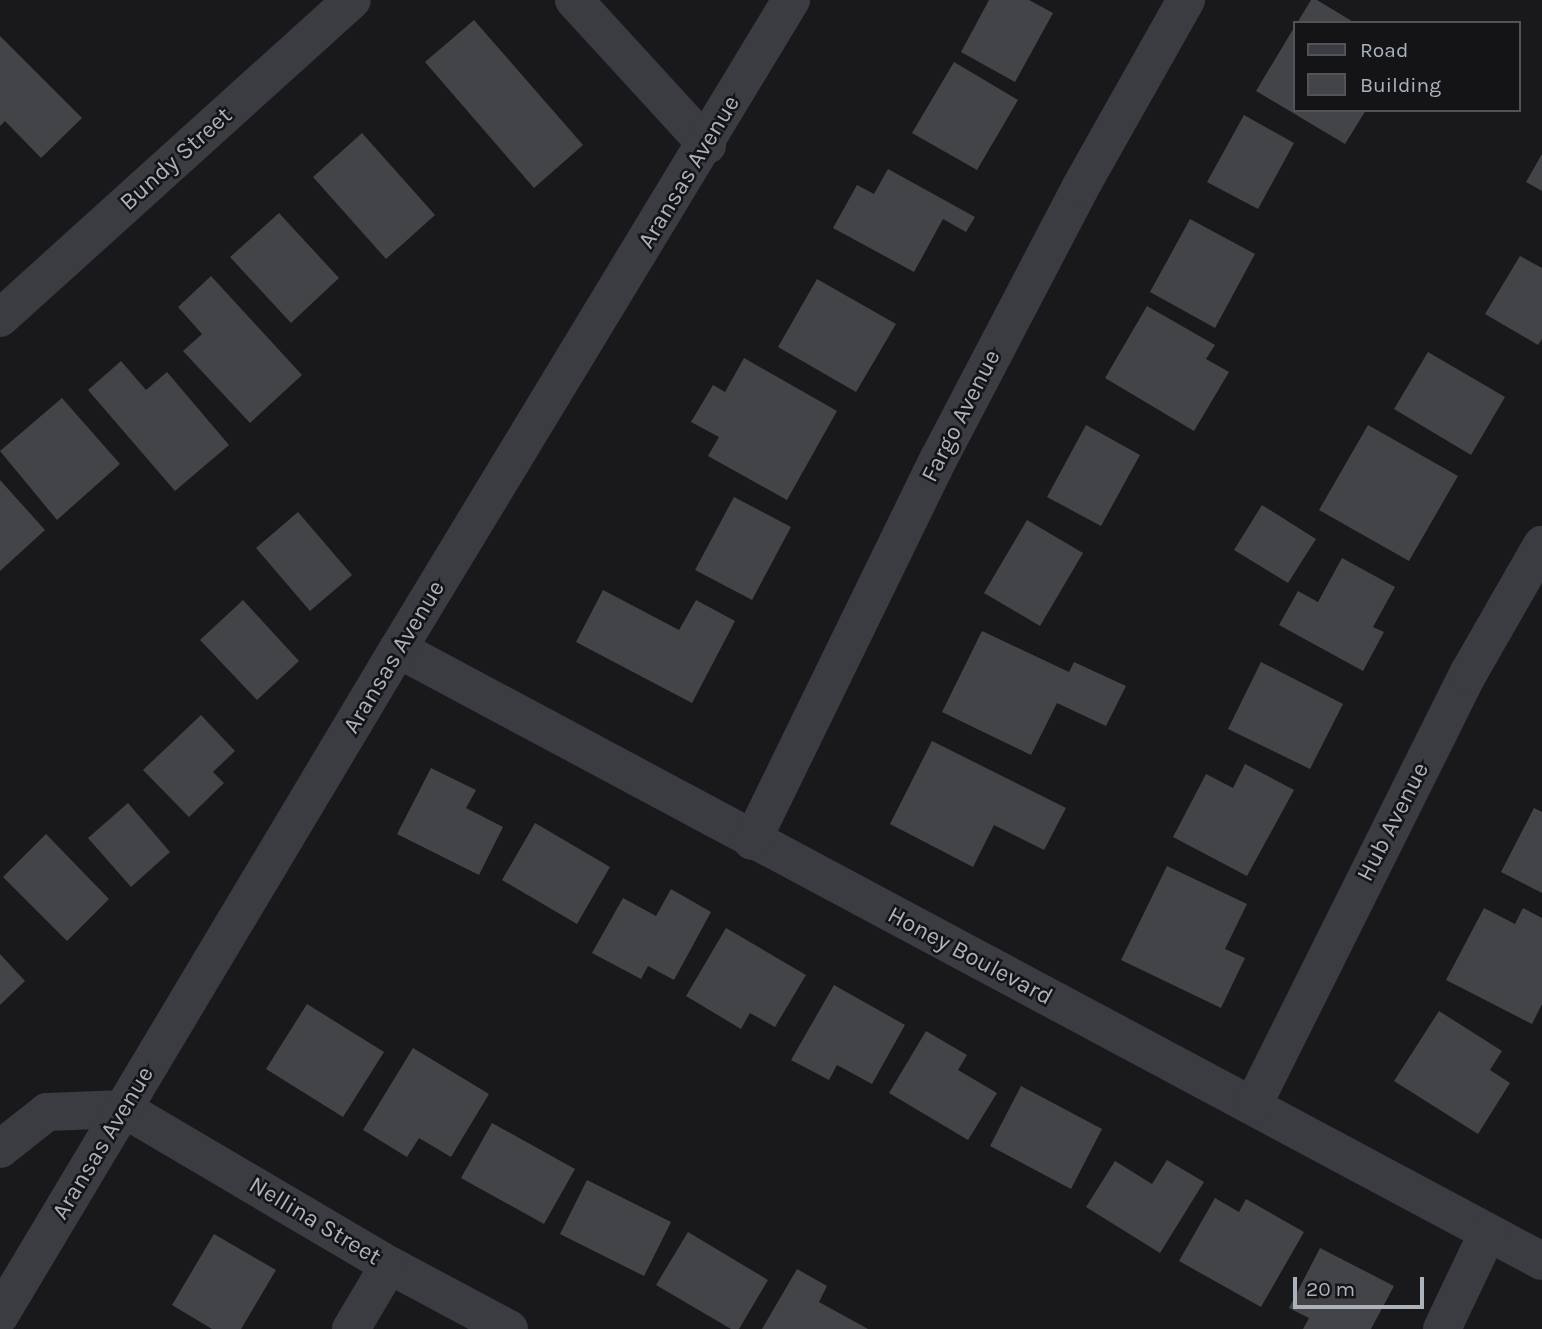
<!DOCTYPE html>
<html>
<head>
<meta charset="utf-8">
<style>
	body { margin:0 }
	#map { position:relative; width:1542px; height:1329px; overflow:hidden; background:#19191b; font-family:Karla,sans-serif }
	div>[style] { position:absolute }
	.building>* { inset:0; background:#434448 }
	.minor>* { height:38px; margin:-19px; padding:0 19px; transform-origin:19px; border-radius:19px; background:#3a3c41 }
	span { translate:-50% -50%; white-space:nowrap; text-align:center; line-height:1.15; -webkit-text-stroke:5px #141416; paint-order:stroke }
	.street-label { font-size:24px; color:#abb2bc }
	.legend { position:absolute; left:1293px; top:21px; width:228px; height:91px; box-sizing:border-box; background:#141416; border:2px solid #505358; margin:0; padding:9px 12px; list-style:none; font-size:21px; color:#abb2bc }
	.legend li { display:flex; align-items:center; gap:14px; height:35px }
	.legend b { width:35px; border:2px solid #505358 }
	.scale { position:absolute; left:1293px; top:1277px; width:131px; height:32px; box-sizing:border-box; border:4px solid #abb2bc; border-top:0; padding-left:9px; font-size:21px; line-height:24px; white-space:nowrap; color:#abb2bc; -webkit-text-stroke:5px #141416; paint-order:stroke }
</style>
</head>
<body>
<div id="map">
	<div class="building">
		<div style="clip-path:polygon(989px 0,1029px 0,1053px 13px,1015px 82px,961px 52px)"></div>
		<div style="clip-path:polygon(1311px 0,1317px 0,1355px 23px,1297px 23px)"></div>
		<div style="clip-path:polygon(474px 20px,583px 145px,534px 188px,425px 62px)"></div>
		<div style="clip-path:polygon(1295px 26px,1295px 110px,1366px 110px,1345px 144px,1256px 91px)"></div>
		<div style="clip-path:polygon(0 36px,82px 118px,41px 158px,5px 121px,0 126px)"></div>
		<div style="clip-path:polygon(954px 62px,1018px 100px,977px 170px,912px 133px)"></div>
		<div style="clip-path:polygon(1244px 115px,1294px 143px,1258px 209px,1207px 182px)"></div>
		<div style="clip-path:polygon(362px 133px,435px 215px,386px 259px,313px 177px)"></div>
		<div style="clip-path:polygon(1542px 154px,1542px 191px,1526px 182px)"></div>
		<div style="clip-path:polygon(888px 169px,975px 217px,966px 232px,943px 219px,914px 272px,833px 228px,857px 185px,874px 194px)"></div>
		<div style="clip-path:polygon(279px 213px,339px 278px,291px 323px,230px 257px)"></div>
		<div style="clip-path:polygon(1190px 219px,1255px 254px,1215px 328px,1150px 292px)"></div>
		<div style="clip-path:polygon(1520px 256px,1542px 268px,1542px 339px,1538px 345px,1485px 314px)"></div>
		<div style="clip-path:polygon(211px 276px,302px 375px,250px 423px,183px 351px,202px 334px,178px 307px)"></div>
		<div style="clip-path:polygon(817px 279px,896px 324px,856px 392px,778px 347px)"></div>
		<div style="clip-path:polygon(1147px 306px,1215px 345px,1206px 359px,1229px 372px,1194px 431px,1105px 378px)"></div>
		<div style="clip-path:polygon(1428px 352px,1505px 397px,1471px 455px,1394px 409px)"></div>
		<div style="clip-path:polygon(744px 358px,837px 411px,787px 500px,708px 456px,719px 437px,691px 422px,713px 385px,725px 392px)"></div>
		<div style="clip-path:polygon(121px 361px,146px 390px,167px 372px,229px 445px,175px 491px,88px 390px)"></div>
		<div style="clip-path:polygon(62px 398px,120px 464px,57px 520px,0 451px)"></div>
		<div style="clip-path:polygon(1086px 425px,1140px 455px,1101px 526px,1047px 497px)"></div>
		<div style="clip-path:polygon(1368px 425px,1458px 476px,1409px 561px,1319px 510px)"></div>
		<div style="clip-path:polygon(0 480px,45px 530px,0 571px)"></div>
		<div style="clip-path:polygon(734px 497px,791px 527px,752px 600px,695px 570px)"></div>
		<div style="clip-path:polygon(1262px 505px,1316px 539px,1288px 583px,1234px 550px)"></div>
		<div style="clip-path:polygon(298px 512px,352px 575px,310px 611px,256px 548px)"></div>
		<div style="clip-path:polygon(1027px 520px,1083px 553px,1040px 626px,984px 593px)"></div>
		<div style="clip-path:polygon(1342px 558px,1395px 587px,1373px 627px,1384px 632px,1363px 671px,1279px 625px,1298px 591px,1318px 602px)"></div>
		<div style="clip-path:polygon(603px 590px,679px 630px,696px 600px,735px 621px,692px 703px,576px 642px)"></div>
		<div style="clip-path:polygon(243px 600px,299px 661px,257px 700px,200px 640px)"></div>
		<div style="clip-path:polygon(982px 631px,1069px 672px,1074px 662px,1126px 686px,1106px 726px,1057px 703px,1031px 755px,942px 712px)"></div>
		<div style="clip-path:polygon(1261px 662px,1343px 704px,1310px 769px,1228px 729px)"></div>
		<div style="clip-path:polygon(201px 715px,235px 751px,213px 772px,224px 783px,189px 817px,143px 770px)"></div>
		<div style="clip-path:polygon(932px 741px,1066px 808px,1044px 850px,994px 825px,973px 867px,890px 824px)"></div>
		<div style="clip-path:polygon(1245px 764px,1294px 790px,1247px 876px,1173px 837px,1206px 774px,1233px 788px)"></div>
		<div style="clip-path:polygon(431px 768px,476px 790px,466px 808px,503px 827px,479px 875px,397px 834px)"></div>
		<div style="clip-path:polygon(128px 803px,170px 852px,131px 887px,88px 838px)"></div>
		<div style="clip-path:polygon(1534px 808px,1542px 812px,1542px 893px,1501px 872px)"></div>
		<div style="clip-path:polygon(535px 823px,610px 867px,577px 924px,502px 880px)"></div>
		<div style="clip-path:polygon(46px 834px,109px 899px,67px 941px,3px 877px)"></div>
		<div style="clip-path:polygon(1167px 866px,1247px 904px,1225px 949px,1245px 958px,1221px 1008px,1121px 960px)"></div>
		<div style="clip-path:polygon(671px 889px,711px 912px,674px 980px,648px 966px,641px 979px,592px 953px,623px 898px,656px 916px)"></div>
		<div style="clip-path:polygon(1484px 908px,1515px 924px,1523px 908px,1542px 918px,1542px 1004px,1532px 1024px,1446px 980px)"></div>
		<div style="clip-path:polygon(726px 928px,806px 975px,775px 1027px,750px 1013px,741px 1029px,686px 996px)"></div>
		<div style="clip-path:polygon(0 954px,25px 981px,0 1005px)"></div>
		<div style="clip-path:polygon(834px 985px,905px 1025px,872px 1084px,837px 1065px,829px 1080px,791px 1060px)"></div>
		<div style="clip-path:polygon(307px 1004px,384px 1052px,343px 1117px,266px 1069px)"></div>
		<div style="clip-path:polygon(1439px 1011px,1502px 1051px,1490px 1070px,1510px 1083px,1478px 1134px,1394px 1081px)"></div>
		<div style="clip-path:polygon(926px 1031px,967px 1055px,958px 1070px,997px 1093px,968px 1140px,889px 1093px)"></div>
		<div style="clip-path:polygon(413px 1048px,489px 1094px,451px 1157px,419px 1138px,407px 1157px,363px 1130px)"></div>
		<div style="clip-path:polygon(1021px 1086px,1102px 1129px,1071px 1189px,990px 1146px)"></div>
		<div style="clip-path:polygon(492px 1123px,575px 1169px,544px 1224px,461px 1178px)"></div>
		<div style="clip-path:polygon(1167px 1160px,1204px 1182px,1160px 1253px,1086px 1207px,1115px 1161px,1152px 1184px)"></div>
		<div style="clip-path:polygon(587px 1180px,671px 1222px,644px 1276px,560px 1234px)"></div>
		<div style="clip-path:polygon(1215px 1198px,1239px 1212px,1246px 1199px,1304px 1232px,1261px 1307px,1179px 1261px)"></div>
		<div style="clip-path:polygon(688px 1232px,768px 1280px,739px 1329px,731px 1329px,656px 1285px)"></div>
		<div style="clip-path:polygon(214px 1234px,276px 1270px,241px 1329px,212px 1329px,172px 1305px)"></div>
		<div style="clip-path:polygon(1320px 1248px,1394px 1286px,1371px 1329px,1303px 1329px,1309px 1318px,1289px 1308px)"></div>
		<div style="clip-path:polygon(797px 1269px,827px 1286px,819px 1302px,868px 1329px,762px 1329px)"></div>
	</div>
	<div class="minor">
		<div style="left:574px;top:0;width:197px;rotate:47.5deg"></div>
		<div style="left:0;top:318px;width:474px;rotate:-42.1deg"></div>
		<div style="left:398px;top:649px;width:1297px;rotate:28.15deg"></div>
		<div style="left:752px;top:841px;width:426px;rotate:-64deg"></div>
		<div style="left:939px;top:458px;width:305px;rotate:-62.4deg"></div>
		<div style="left:1080px;top:188px;width:216px;rotate:-60.6deg"></div>
		<div style="left:1253px;top:1105px;width:482px;rotate:-63.5deg"></div>
		<div style="left:1468px;top:674px;width:149px;rotate:-60.2deg"></div>
		<div style="left:0;top:1149px;width:60px;rotate:-38.2deg"></div>
		<div style="left:47px;top:1112px;width:77px;rotate:-2.2deg"></div>
		<div style="left:124px;top:1109px;width:308px;rotate:30.5deg"></div>
		<div style="left:389px;top:1265px;width:136px;rotate:28.1deg"></div>
		<div style="left:0;top:1315px;width:776px;rotate:-59.14deg"></div>
		<div style="left:398px;top:649px;width:759px;rotate:-58.8deg"></div>
		<div style="left:351px;top:1329px;width:74px;rotate:-59.3deg"></div>
		<div style="left:1442px;top:1329px;width:107px;rotate:-64.6deg"></div>
	</div>
	<div class="street-label">
		<span style="left:176px;top:159px;rotate:-42deg">Bundy Street</span>
		<span style="left:689px;top:172px;rotate:-59deg">Aransas Avenue</span>
		<span style="left:961px;top:416px;rotate:-63deg">Fargo Avenue</span>
		<span style="left:394px;top:657px;rotate:-59deg">Aransas Avenue</span>
		<span style="left:1393px;top:822px;rotate:-63deg">Hub Avenue</span>
		<span style="left:970px;top:956px;rotate:28deg">Honey Boulevard</span>
		<span style="left:103px;top:1143px;rotate:-59deg">Aransas Avenue</span>
		<span style="left:315px;top:1221px;rotate:31deg">Nellina Street</span>
	</div>
	<ul class="legend">
	<li><b style="height:9px;background:#3a3c41"></b>Road</li>
	<li><b style="height:19px;background:#434448"></b>Building</li>
	</ul>
	<div class="scale">20 m</div>
</div>
</body>
</html>
